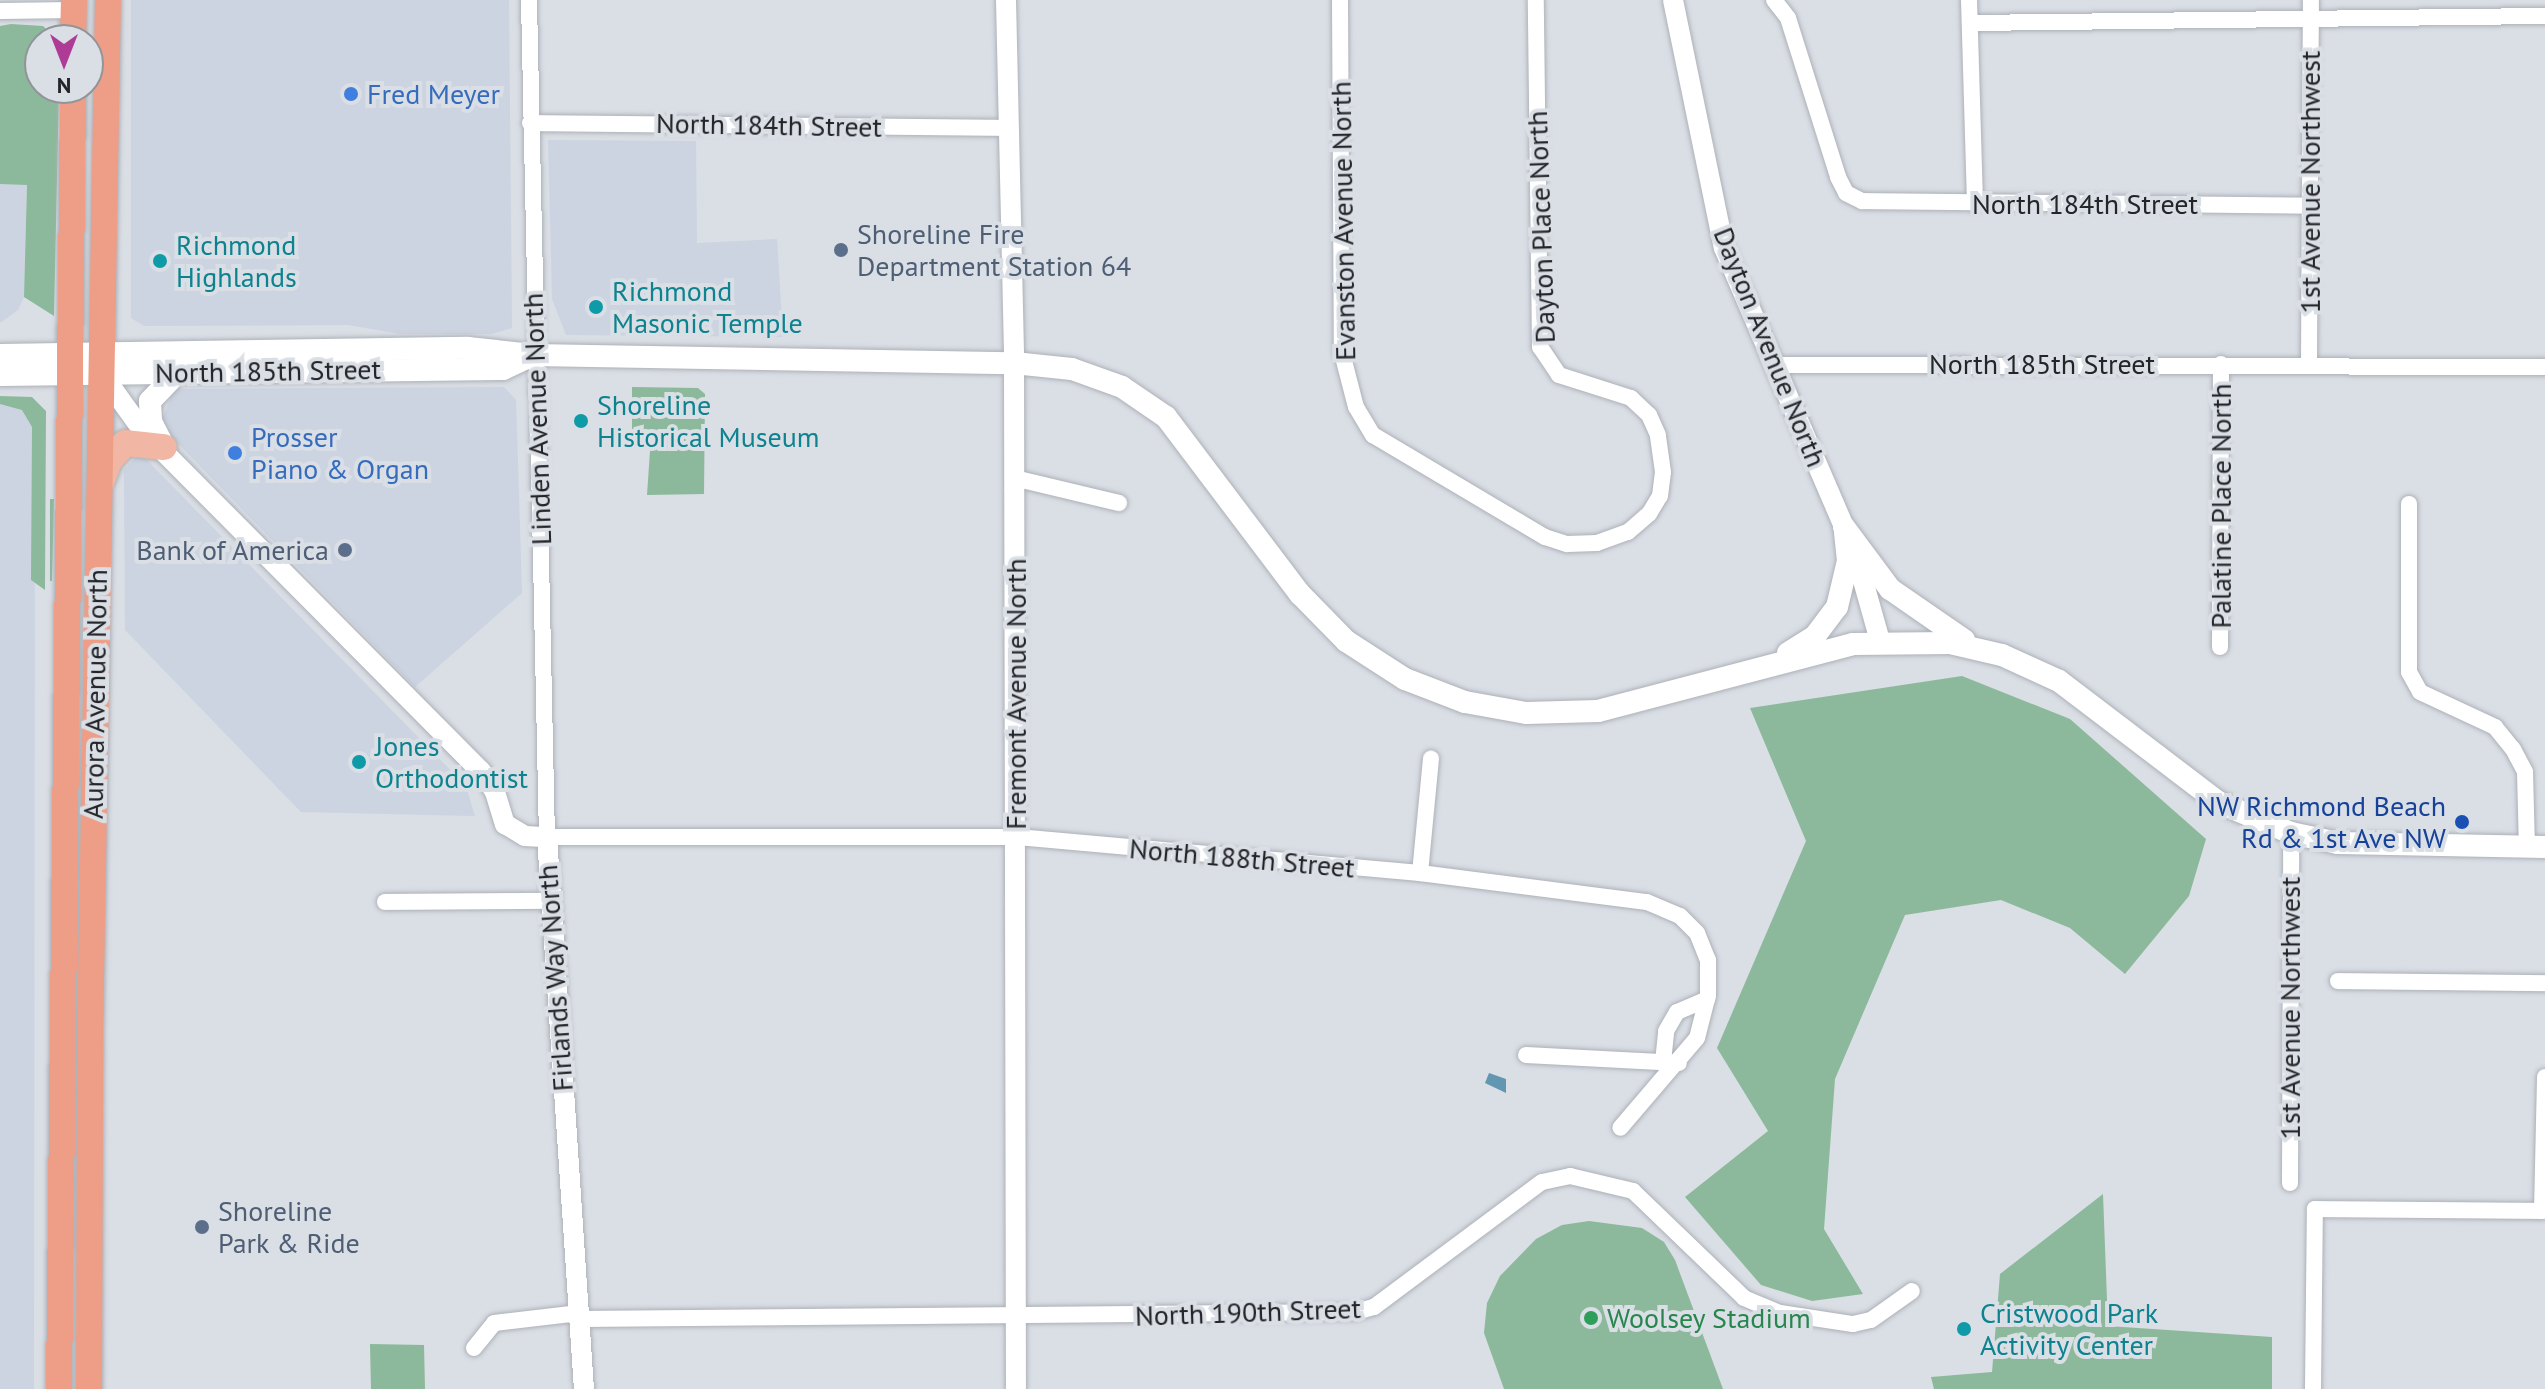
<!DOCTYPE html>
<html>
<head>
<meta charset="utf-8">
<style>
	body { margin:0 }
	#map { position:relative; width:2545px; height:1389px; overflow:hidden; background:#dadee5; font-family:"PT Sans",sans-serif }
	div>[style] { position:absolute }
	.built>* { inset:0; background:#ccd4e1 }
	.green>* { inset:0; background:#8cb99b }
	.water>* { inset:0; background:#6297b1 }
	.roads { filter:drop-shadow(0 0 2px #adb1b8) drop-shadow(0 0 2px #adb1b8) }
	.minor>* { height:16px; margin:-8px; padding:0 8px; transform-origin:8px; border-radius:8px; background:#fff }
	.tertiary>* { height:20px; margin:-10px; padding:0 10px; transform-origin:10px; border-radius:10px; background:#fff }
	.secondary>* { height:22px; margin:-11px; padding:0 11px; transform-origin:11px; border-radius:11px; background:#fff }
	.primary>* { height:26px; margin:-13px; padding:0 13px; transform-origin:13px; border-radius:13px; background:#f2b6a4 }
	.trunk>* { height:26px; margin:-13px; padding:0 13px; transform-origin:13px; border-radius:13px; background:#ee9e86 }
	.dots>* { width:22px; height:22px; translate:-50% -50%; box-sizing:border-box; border:4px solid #dadee5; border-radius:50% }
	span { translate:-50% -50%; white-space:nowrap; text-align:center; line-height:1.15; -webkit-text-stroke:8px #dadee5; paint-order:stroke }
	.shop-label { font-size:28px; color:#366cbe }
	.left { translate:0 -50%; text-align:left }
	.street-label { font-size:28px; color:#242528 }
	.service-label { font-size:28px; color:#4e5e75 }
	.right { translate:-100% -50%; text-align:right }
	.culture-label { font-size:28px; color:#0d838f }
	.transit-label { font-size:28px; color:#164399 }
	.leisure-label { font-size:28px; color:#27864d }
	.north { position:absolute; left:24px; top:24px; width:80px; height:80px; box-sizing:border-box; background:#dadee5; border:2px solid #919499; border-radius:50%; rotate:180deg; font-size:22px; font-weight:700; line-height:32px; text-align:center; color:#242528 }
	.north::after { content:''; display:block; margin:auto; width:28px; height:36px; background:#ae3b95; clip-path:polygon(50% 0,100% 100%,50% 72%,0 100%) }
</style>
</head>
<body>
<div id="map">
	<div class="built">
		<div style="clip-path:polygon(131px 0,509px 0,512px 328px,492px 334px,400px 334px,348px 325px,144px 326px,131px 318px)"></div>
		<div style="clip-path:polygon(548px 140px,696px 141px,697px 243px,777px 239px,783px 337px,566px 335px,552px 299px)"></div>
		<div style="clip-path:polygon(0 184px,27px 184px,24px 297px,18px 310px,0 323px)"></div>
		<div style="clip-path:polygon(504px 387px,516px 400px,522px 593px,415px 687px,160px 425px,174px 389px)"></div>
		<div style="clip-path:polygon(0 400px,25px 406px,35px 423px,34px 1389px,0 1389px)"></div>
		<div style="clip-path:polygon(140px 453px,466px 786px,475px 816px,301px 812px,125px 630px,124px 470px)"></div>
	</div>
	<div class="green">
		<div style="clip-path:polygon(11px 24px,43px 26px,58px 40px,40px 40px,40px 88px,59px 88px,54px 316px,24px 297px,27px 185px,0 184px,0 26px)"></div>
		<div style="clip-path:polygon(632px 387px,698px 388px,705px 394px,704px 494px,647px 495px,650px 451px,641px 437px,632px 436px)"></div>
		<div style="clip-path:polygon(0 396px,32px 397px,46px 411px,45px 590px,31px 580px,32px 427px,22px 410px,0 404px)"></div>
		<div style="clip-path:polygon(50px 499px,54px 499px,52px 581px,50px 581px)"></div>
		<div style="clip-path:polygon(1962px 676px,2070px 719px,2206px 839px,2189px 896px,2125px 974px,2070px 928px,2001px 900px,1905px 915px,1835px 1079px,1824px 1229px,1863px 1294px,1812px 1301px,1761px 1285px,1685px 1197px,1768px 1131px,1717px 1048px,1806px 841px,1750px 708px)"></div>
		<div style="clip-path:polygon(2103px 1194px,2108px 1326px,2272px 1337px,2272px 1389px,1934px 1389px,1931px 1377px,1992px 1372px,2000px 1274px)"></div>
		<div style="clip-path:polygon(1589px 1221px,1642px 1228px,1664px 1242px,1675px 1260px,1723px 1389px,1504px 1389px,1484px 1333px,1487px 1303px,1500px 1276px,1536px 1239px,1562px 1225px)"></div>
		<div style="clip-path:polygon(370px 1344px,424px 1345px,425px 1389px,371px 1389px)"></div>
	</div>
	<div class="water">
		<div style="clip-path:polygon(1489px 1073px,1506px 1079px,1506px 1093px,1485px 1083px)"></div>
	</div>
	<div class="roads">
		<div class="minor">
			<div style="left:529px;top:0;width:837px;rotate:88.77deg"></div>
			<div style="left:547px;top:837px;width:470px"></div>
			<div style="left:1017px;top:837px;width:405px;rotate:5.1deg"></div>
			<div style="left:1420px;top:873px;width:229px;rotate:7.3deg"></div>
			<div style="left:1647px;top:902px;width:36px;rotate:23deg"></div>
			<div style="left:1680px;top:916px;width:24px;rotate:45deg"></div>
			<div style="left:1697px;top:933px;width:29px;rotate:68deg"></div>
			<div style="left:1708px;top:960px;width:35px;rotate:90deg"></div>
			<div style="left:1708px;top:995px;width:44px;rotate:104.3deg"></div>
			<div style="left:1697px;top:1038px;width:118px;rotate:130.5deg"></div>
			<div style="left:1340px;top:0;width:353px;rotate:89.7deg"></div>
			<div style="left:1342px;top:353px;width:56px;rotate:75.5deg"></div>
			<div style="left:1356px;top:407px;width:33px;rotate:59deg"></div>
			<div style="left:1373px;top:435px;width:200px;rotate:30.7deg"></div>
			<div style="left:1545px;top:537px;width:23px;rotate:18deg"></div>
			<div style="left:1567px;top:544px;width:30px;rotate:-2deg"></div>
			<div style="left:1597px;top:543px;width:33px;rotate:-20deg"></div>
			<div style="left:1628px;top:532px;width:28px;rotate:-41deg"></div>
			<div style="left:1649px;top:514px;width:21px;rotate:-59deg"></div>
			<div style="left:1660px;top:496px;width:24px;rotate:-83deg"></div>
			<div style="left:1663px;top:472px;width:37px;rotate:-98deg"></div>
			<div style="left:1658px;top:435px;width:22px;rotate:-114deg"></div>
			<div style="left:1649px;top:415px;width:25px;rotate:-137deg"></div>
			<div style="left:1631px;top:398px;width:76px;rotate:-162.3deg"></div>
			<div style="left:1559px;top:375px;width:34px;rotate:-124deg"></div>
			<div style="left:1540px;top:347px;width:347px;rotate:-90.7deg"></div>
			<div style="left:1774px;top:0;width:23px;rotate:52deg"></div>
			<div style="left:1788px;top:18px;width:167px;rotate:72.5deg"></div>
			<div style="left:1838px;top:177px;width:18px;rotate:63deg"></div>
			<div style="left:1846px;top:193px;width:18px;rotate:27deg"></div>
			<div style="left:1862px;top:201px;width:446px;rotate:0.6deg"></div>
			<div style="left:1969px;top:0;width:204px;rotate:88.3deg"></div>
			<div style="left:0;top:11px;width:74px;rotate:-0.8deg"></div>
			<div style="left:1970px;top:23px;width:575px;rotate:-0.7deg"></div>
			<div style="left:530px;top:123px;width:478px;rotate:0.6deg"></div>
			<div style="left:2309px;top:364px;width:364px;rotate:-89.7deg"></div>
			<div style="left:1774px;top:365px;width:771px;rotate:0.15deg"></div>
			<div style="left:1014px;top:478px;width:108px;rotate:13.4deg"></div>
			<div style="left:2409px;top:504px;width:168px;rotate:90deg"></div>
			<div style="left:2409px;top:672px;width:23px;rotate:61deg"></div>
			<div style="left:2420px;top:692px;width:83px;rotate:25deg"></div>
			<div style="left:2495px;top:727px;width:28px;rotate:51deg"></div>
			<div style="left:2513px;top:749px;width:26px;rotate:62deg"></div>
			<div style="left:2525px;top:772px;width:75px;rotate:88.5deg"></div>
			<div style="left:2220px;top:647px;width:283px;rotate:-89.8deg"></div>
			<div style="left:1420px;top:873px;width:115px;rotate:-84.5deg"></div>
			<div style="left:385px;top:902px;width:162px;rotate:-0.4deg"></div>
			<div style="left:2338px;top:981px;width:207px;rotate:0.6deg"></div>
			<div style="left:1526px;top:1055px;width:153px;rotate:3deg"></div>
			<div style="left:1663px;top:1062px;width:31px;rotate:-84deg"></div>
			<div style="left:1666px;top:1031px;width:22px;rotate:-60deg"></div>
			<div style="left:1677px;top:1012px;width:33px;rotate:-23deg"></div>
			<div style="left:2290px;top:1183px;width:350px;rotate:-89.8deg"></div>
			<div style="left:580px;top:1319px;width:776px;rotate:-0.52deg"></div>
			<div style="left:1356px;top:1312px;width:19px;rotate:-16deg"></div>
			<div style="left:1374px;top:1307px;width:209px;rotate:-36.7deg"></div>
			<div style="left:1542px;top:1182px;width:29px;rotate:-12deg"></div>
			<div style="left:1570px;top:1176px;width:65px;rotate:13.4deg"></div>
			<div style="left:1633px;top:1191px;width:154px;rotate:43.9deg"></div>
			<div style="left:1744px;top:1298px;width:39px;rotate:23deg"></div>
			<div style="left:1780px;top:1313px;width:74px;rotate:8.6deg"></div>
			<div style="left:1853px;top:1324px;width:18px;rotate:-13deg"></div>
			<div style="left:1871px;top:1320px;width:50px;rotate:-35.3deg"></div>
			<div style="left:474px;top:1348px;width:32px;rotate:-51deg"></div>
			<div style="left:494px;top:1323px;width:86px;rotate:-6.7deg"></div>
			<div style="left:2313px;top:1389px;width:180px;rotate:-89.4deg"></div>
			<div style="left:2315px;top:1209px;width:227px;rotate:0.5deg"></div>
			<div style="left:2542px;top:1211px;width:134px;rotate:-88.7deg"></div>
		</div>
		<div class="tertiary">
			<div style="left:1006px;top:0;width:363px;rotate:88.7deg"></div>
			<div style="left:1014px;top:363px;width:1026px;rotate:89.89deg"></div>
			<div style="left:1673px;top:0;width:253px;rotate:78.4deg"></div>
			<div style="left:1724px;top:248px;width:331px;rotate:66.7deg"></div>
			<div style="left:1855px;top:552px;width:92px;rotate:74.3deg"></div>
			<div style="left:102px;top:374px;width:70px;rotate:54.3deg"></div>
			<div style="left:143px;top:431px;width:479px;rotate:45.2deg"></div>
			<div style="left:481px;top:771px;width:25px;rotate:56deg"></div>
			<div style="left:495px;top:792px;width:34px;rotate:73deg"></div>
			<div style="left:505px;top:824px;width:23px;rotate:31deg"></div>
			<div style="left:525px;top:836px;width:22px;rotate:3deg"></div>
			<div style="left:547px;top:837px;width:553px;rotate:86.17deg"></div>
		</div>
		<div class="secondary">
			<div style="left:0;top:355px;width:468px;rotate:-0.9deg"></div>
			<div style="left:468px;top:348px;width:65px;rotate:6.1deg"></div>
			<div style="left:533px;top:355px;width:481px;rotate:1deg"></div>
			<div style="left:1014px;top:363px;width:58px;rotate:5.9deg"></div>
			<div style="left:1072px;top:369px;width:53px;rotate:19.8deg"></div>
			<div style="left:1122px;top:387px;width:53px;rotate:34.3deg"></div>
			<div style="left:1166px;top:417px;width:222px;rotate:52.9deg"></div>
			<div style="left:1300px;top:594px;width:66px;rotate:45.6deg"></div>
			<div style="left:1346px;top:641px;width:70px;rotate:32.8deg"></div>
			<div style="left:1405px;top:679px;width:64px;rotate:21deg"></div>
			<div style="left:1465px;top:702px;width:62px;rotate:10.2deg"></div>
			<div style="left:1526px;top:713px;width:72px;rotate:-1.6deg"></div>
			<div style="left:1598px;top:711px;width:264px;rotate:-14.7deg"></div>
			<div style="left:1853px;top:644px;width:97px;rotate:-0.6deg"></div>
			<div style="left:1950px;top:643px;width:53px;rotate:13deg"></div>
			<div style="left:2002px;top:655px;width:63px;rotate:24.5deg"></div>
			<div style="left:2059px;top:681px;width:200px;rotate:37.3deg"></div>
			<div style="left:2218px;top:802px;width:79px;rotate:23deg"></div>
			<div style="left:2291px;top:833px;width:48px;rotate:12deg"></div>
			<div style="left:2338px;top:843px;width:207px;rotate:1.1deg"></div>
			<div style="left:0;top:375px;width:503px;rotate:-0.68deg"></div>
			<div style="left:503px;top:369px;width:33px;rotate:-25deg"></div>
			<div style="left:164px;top:447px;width:29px;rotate:-117deg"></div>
			<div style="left:151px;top:421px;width:20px;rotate:-93deg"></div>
			<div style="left:150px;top:401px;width:39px;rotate:-46deg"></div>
			<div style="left:1844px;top:527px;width:77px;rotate:53.4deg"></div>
			<div style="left:1890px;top:589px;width:90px;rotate:34.6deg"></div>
			<div style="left:1788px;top:653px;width:32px;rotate:-32deg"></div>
			<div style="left:1815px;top:636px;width:36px;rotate:-53deg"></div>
			<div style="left:1837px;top:607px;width:47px;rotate:-76.6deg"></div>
			<div style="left:1848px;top:561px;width:29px;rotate:-96deg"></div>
		</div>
		<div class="primary">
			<div style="left:100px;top:485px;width:26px;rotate:-69deg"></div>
			<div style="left:109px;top:461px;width:24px;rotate:-48deg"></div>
			<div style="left:125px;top:443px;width:39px;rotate:6deg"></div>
		</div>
		<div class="trunk">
			<div style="left:73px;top:40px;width:40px;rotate:-88.6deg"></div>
			<div style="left:59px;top:1389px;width:1301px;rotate:-89.38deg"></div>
			<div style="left:89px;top:1389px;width:351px;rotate:-89.8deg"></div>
			<div style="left:90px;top:1038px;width:1038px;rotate:-89.01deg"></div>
		</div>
	</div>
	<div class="dots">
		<div style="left:351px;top:94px;background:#3f7fe0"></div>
		<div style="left:841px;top:250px;background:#5c6f8a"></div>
		<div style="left:160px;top:261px;background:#0f9aa8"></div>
		<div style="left:596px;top:307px;background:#0f9aa8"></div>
		<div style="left:581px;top:421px;background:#0f9aa8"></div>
		<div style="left:235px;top:453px;background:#3f7fe0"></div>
		<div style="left:345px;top:550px;background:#5c6f8a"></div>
		<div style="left:359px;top:762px;background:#0f9aa8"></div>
		<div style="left:2462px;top:822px;background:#1a4fb4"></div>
		<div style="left:202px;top:1227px;background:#5c6f8a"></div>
		<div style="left:1591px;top:1318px;background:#2e9e5b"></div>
		<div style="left:1964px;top:1329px;background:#0f9aa8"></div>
	</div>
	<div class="shop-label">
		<span class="left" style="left:367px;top:94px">Fred Meyer</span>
		<span class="left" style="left:251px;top:453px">Prosser<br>Piano &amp; Organ</span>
	</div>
	<div class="street-label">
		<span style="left:769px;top:125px;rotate:1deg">North 184th Street</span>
		<span style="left:2310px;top:182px;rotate:-90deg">1st Avenue Northwest</span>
		<span style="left:2085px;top:204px">North 184th Street</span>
		<span style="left:1343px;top:221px;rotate:-91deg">Evanston Avenue North</span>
		<span style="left:1541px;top:227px;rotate:-92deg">Dayton Place North</span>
		<span style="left:1770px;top:347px;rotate:68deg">Dayton Avenue North</span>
		<span style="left:2042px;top:364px">North 185th Street</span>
		<span style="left:268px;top:371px;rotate:-1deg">North 185th Street</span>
		<span style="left:537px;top:419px;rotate:-92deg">Linden Avenue North</span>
		<span style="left:2221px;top:506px;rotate:-90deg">Palatine Place North</span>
		<span style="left:95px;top:694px;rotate:-89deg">Aurora Avenue North</span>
		<span style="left:1016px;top:694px;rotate:-90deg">Fremont Avenue North</span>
		<span style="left:1242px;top:858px;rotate:5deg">North 188th Street</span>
		<span style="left:555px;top:978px;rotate:-94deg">Firlands Way North</span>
		<span style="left:2290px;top:1008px;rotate:-90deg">1st Avenue Northwest</span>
		<span style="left:1248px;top:1312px;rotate:-2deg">North 190th Street</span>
	</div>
	<div class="service-label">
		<span class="left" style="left:857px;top:250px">Shoreline Fire<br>Department Station 64</span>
		<span class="right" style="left:329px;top:550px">Bank of America</span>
		<span class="left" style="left:218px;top:1227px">Shoreline<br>Park &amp; Ride</span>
	</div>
	<div class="culture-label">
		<span class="left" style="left:176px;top:261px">Richmond<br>Highlands</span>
		<span class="left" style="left:612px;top:307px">Richmond<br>Masonic Temple</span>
		<span class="left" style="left:597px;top:421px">Shoreline<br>Historical Museum</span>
		<span class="left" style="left:375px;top:762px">Jones<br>Orthodontist</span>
		<span class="left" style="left:1980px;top:1329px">Cristwood Park<br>Activity Center</span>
	</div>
	<div class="transit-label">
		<span class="right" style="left:2446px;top:822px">NW Richmond Beach<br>Rd &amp; 1st Ave NW</span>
	</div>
	<div class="leisure-label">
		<span class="left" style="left:1607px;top:1318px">Woolsey Stadium</span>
	</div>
	<div class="north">N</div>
</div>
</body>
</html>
